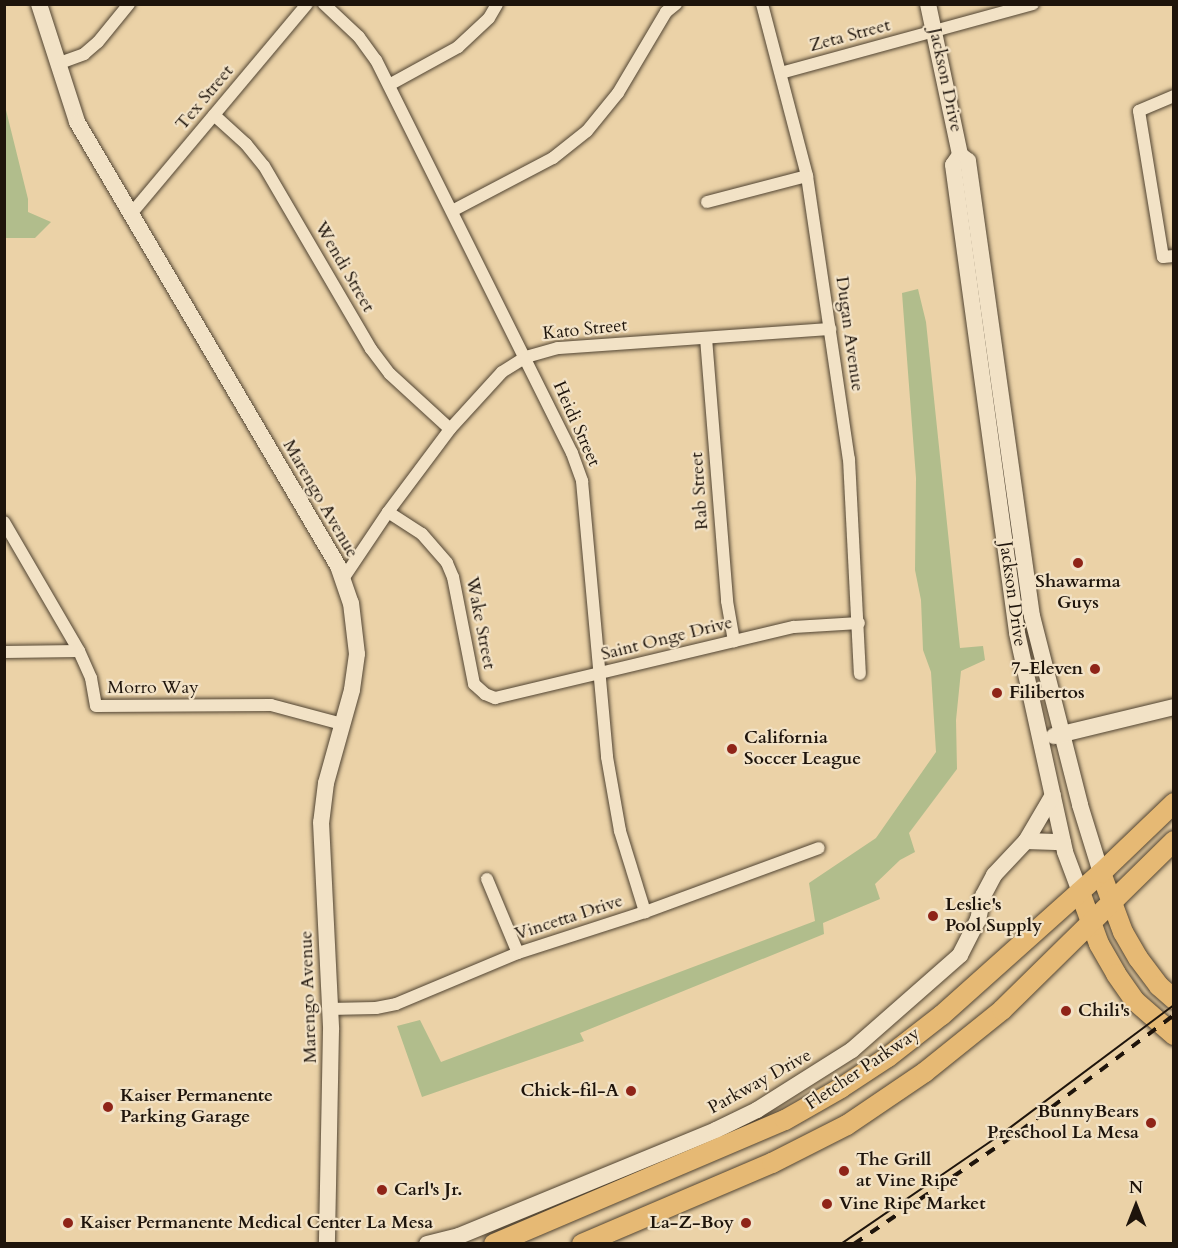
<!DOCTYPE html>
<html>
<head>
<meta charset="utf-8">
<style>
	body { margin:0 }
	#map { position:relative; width:1178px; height:1248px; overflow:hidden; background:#ebd2a7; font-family:Cardo,serif }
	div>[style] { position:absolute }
	.green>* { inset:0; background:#b1bd8c }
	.roads { filter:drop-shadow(0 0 2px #514432) drop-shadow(0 0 2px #514432) }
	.street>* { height:12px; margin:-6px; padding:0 6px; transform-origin:6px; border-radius:6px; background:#f2e2c6 }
	.secondary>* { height:16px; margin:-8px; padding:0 8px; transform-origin:8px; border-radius:8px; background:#f2e2c6 }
	.primary>* { height:20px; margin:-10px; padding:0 10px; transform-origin:10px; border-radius:10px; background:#e6b974 }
	.tram>* { height:1.5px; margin:-0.75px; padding:0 0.75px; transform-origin:0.75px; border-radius:0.75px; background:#1e140b }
	.rail>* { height:4px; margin-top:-2px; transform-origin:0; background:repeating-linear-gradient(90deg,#1e140b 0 10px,transparent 0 20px) }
	.dots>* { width:16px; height:16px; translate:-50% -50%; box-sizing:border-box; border:3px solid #f2e2c6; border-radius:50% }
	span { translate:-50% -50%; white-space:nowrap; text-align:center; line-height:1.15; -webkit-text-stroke:4.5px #f2e2c6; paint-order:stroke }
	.street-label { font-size:18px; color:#1e140b }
	.poi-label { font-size:18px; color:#1e140b; font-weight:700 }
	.right { translate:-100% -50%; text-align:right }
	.left { translate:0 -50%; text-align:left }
	.frame { position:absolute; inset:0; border:6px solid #1e140b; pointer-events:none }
	.north { position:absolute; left:1106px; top:1176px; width:60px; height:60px; -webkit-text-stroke:4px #f2e2c6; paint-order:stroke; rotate:0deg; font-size:16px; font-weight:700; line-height:24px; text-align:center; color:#1e140b }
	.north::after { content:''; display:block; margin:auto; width:21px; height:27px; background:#1e140b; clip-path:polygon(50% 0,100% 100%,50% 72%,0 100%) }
</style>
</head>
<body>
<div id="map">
	<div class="green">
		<div style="clip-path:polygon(5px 106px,28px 199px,28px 212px,51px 222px,35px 238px,5px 238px)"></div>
		<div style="clip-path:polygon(918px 289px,926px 322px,960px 648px,983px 646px,985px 660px,961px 671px,956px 720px,957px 769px,909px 833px,915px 852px,900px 860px,875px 884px,880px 899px,823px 923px,824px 934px,580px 1033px,584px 1041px,422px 1097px,397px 1026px,420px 1020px,441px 1062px,815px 921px,809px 883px,876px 838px,936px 752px,931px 672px,923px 650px,921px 600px,915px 570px,916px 478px,902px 293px)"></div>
	</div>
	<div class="roads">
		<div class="street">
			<div style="left:324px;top:4px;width:48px;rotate:43.3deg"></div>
			<div style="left:359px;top:37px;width:29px;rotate:54deg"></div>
			<div style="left:376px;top:60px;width:439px;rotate:63.5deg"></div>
			<div style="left:572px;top:453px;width:30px;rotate:70deg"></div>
			<div style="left:582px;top:481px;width:277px;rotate:84.8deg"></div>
			<div style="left:607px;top:757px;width:75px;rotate:80deg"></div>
			<div style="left:620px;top:831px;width:85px;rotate:72.8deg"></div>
			<div style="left:762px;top:4px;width:178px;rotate:75.3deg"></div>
			<div style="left:807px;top:176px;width:286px;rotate:81.6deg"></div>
			<div style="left:849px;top:459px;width:215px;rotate:87.1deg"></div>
			<div style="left:57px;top:64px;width:29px;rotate:-20deg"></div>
			<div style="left:84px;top:54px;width:18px;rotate:-41deg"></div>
			<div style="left:98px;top:42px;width:49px;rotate:-50.8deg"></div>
			<div style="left:781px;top:73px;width:261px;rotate:-15.3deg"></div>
			<div style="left:389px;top:85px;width:79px;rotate:-28.8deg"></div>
			<div style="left:458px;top:47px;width:42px;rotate:-43.1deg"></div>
			<div style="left:489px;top:18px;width:16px;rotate:-60deg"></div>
			<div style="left:1174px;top:96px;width:38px;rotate:157deg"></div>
			<div style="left:1139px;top:111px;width:148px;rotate:80.7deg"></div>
			<div style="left:1163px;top:257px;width:11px;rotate:-5deg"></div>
			<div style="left:214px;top:115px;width:43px;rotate:42.2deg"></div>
			<div style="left:246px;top:144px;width:28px;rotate:51deg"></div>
			<div style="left:264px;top:166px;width:212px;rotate:59.7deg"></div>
			<div style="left:371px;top:349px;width:31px;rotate:53deg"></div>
			<div style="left:390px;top:374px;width:81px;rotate:42.5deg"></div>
			<div style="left:707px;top:202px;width:103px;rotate:-14.6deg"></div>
			<div style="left:452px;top:211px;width:114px;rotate:-27.7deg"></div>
			<div style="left:553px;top:158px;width:43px;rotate:-38.5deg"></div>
			<div style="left:587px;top:131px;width:49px;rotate:-50.8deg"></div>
			<div style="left:618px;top:93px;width:94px;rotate:-59.3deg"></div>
			<div style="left:666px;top:12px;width:13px;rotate:-39deg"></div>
			<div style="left:130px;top:215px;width:275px;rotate:-50deg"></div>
			<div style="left:706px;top:338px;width:264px;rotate:85.4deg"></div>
			<div style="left:727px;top:601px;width:41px;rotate:80.1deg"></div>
			<div style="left:388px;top:512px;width:40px;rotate:32.9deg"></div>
			<div style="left:422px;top:534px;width:38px;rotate:49deg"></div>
			<div style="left:447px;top:563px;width:15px;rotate:67deg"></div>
			<div style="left:453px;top:577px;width:109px;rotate:78.9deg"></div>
			<div style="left:474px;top:684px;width:15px;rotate:42deg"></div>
			<div style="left:485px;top:694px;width:11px;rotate:22deg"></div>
			<div style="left:495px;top:698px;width:307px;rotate:-13.4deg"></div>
			<div style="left:794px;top:627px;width:65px;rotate:-3.5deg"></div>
			<div style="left:4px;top:522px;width:149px;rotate:59.8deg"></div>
			<div style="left:79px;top:651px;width:30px;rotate:66deg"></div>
			<div style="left:91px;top:678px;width:28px;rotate:80deg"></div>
			<div style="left:96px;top:706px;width:175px;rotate:-0.3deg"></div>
			<div style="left:271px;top:705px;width:73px;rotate:15deg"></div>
			<div style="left:343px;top:579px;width:81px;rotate:-56.1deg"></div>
			<div style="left:388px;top:512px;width:104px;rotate:-53.2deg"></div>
			<div style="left:450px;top:429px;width:77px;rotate:-47.6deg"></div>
			<div style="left:502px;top:372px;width:28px;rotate:-32deg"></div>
			<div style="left:526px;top:357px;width:33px;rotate:-16deg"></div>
			<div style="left:558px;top:348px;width:273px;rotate:-4deg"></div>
			<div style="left:4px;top:652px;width:75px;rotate:-0.8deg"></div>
			<div style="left:487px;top:879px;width:80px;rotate:67.3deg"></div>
			<div style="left:329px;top:1009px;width:47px;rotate:-1.2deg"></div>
			<div style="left:376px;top:1008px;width:20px;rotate:-11deg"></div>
			<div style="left:396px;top:1004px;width:132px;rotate:-22.7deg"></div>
			<div style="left:518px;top:953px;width:133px;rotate:-17.9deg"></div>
			<div style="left:645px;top:912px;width:185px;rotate:-20.2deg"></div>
		</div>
		<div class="secondary">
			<div style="left:39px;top:4px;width:124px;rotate:72.1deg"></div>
			<div style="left:77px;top:122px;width:515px;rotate:59.55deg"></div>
			<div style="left:338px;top:566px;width:39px;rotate:71deg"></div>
			<div style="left:351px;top:603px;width:51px;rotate:83.3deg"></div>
			<div style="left:357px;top:654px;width:36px;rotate:98deg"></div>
			<div style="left:352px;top:690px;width:97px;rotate:105.6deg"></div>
			<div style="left:326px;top:783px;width:39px;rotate:97deg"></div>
			<div style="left:321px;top:822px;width:208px;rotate:87.2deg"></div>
			<div style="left:331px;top:1030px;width:214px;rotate:91.1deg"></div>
			<div style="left:928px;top:4px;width:154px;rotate:78deg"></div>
			<div style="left:960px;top:155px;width:12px;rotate:125deg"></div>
			<div style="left:953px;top:165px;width:472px;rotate:82.2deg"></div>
			<div style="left:1017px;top:633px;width:224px;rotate:77.6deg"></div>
			<div style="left:1065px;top:852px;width:43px;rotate:69.4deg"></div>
			<div style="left:960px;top:155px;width:10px;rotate:37deg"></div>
			<div style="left:968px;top:161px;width:459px;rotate:82deg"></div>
			<div style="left:1032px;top:616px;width:195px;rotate:75.7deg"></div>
			<div style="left:1080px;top:805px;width:71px;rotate:72.8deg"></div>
			<div style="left:1054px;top:736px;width:123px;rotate:-13.6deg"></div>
			<div style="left:1026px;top:841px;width:37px;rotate:2deg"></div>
			<div style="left:427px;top:1244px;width:33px;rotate:-14deg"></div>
			<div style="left:459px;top:1236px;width:278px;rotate:-22.4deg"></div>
			<div style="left:716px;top:1130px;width:46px;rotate:-26deg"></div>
			<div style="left:757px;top:1110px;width:112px;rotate:-32.3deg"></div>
			<div style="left:852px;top:1050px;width:144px;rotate:-41.3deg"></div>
			<div style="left:960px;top:955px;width:39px;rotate:-63deg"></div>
			<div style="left:978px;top:920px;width:25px;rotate:-78deg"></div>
			<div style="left:983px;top:896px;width:24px;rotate:-62deg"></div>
			<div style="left:994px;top:875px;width:47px;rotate:-46.7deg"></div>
			<div style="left:1026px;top:841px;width:53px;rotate:-59.6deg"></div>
		</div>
		<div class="primary">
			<div style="left:1101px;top:873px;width:63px;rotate:69.6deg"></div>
			<div style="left:1123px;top:932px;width:30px;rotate:60deg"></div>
			<div style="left:1138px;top:958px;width:35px;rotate:53deg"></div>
			<div style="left:1159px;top:986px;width:20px;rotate:41deg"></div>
			<div style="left:1080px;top:892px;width:55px;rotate:69.9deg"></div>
			<div style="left:1099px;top:944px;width:34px;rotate:60deg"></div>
			<div style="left:1116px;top:974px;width:33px;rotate:55deg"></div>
			<div style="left:1135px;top:1001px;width:52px;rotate:41.1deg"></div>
			<div style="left:494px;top:1244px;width:316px;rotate:-23.1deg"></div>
			<div style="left:785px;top:1120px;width:64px;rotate:-29.7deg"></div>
			<div style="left:841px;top:1088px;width:56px;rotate:-33.4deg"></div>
			<div style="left:888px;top:1057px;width:68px;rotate:-37.9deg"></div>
			<div style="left:942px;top:1015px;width:213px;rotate:-41.8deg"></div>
			<div style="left:1101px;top:873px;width:101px;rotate:-43.8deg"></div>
			<div style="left:582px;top:1244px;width:207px;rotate:-23.1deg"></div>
			<div style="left:772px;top:1163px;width:84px;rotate:-26.9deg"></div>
			<div style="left:847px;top:1125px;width:94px;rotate:-34.2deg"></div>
			<div style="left:925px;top:1072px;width:99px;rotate:-38.8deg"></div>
			<div style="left:1002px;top:1010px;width:241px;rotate:-44.5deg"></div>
		</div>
	</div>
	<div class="tram">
		<div style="left:841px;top:1244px;width:196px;rotate:-34.4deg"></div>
		<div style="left:1003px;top:1133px;width:214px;rotate:-36.8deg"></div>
	</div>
	<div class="rail">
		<div style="left:854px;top:1244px;width:201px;rotate:-34.2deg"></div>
		<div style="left:1020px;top:1131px;width:193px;rotate:-37deg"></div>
	</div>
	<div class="dots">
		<div style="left:1078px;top:563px;background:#8f2418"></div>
		<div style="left:1095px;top:669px;background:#8f2418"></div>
		<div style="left:997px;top:693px;background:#8f2418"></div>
		<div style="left:732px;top:749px;background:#8f2418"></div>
		<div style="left:933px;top:916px;background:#8f2418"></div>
		<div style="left:1066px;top:1011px;background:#8f2418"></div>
		<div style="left:631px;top:1091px;background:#8f2418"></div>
		<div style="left:108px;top:1107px;background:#8f2418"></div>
		<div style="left:1151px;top:1123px;background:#8f2418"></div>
		<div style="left:844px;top:1171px;background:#8f2418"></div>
		<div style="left:382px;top:1190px;background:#8f2418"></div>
		<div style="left:827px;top:1204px;background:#8f2418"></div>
		<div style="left:68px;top:1223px;background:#8f2418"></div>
		<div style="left:746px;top:1223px;background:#8f2418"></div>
	</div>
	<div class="street-label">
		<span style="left:850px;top:36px;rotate:-15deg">Zeta Street</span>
		<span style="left:945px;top:80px;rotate:78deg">Jackson Drive</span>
		<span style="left:205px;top:98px;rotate:-50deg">Tex Street</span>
		<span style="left:344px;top:267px;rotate:60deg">Wendi Street</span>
		<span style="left:585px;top:330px;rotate:-6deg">Kato Street</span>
		<span style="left:849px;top:334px;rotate:82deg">Dugan Avenue</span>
		<span style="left:576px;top:424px;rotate:66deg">Heidi Street</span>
		<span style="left:700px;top:491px;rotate:-94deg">Rab Street</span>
		<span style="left:320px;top:499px;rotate:60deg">Marengo Avenue</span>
		<span style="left:1012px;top:594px;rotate:82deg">Jackson Drive</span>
		<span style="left:480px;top:623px;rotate:79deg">Wake Street</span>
		<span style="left:667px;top:639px;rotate:-14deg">Saint Onge Drive</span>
		<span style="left:153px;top:688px">Morro Way</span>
		<span style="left:569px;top:918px;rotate:-18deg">Vincetta Drive</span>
		<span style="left:309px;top:997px;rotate:-92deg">Marengo Avenue</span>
		<span style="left:863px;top:1069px;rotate:-34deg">Fletcher Parkway</span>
		<span style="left:760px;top:1082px;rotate:-29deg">Parkway Drive</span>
	</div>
	<div class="poi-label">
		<span style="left:1078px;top:593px">Shawarma<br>Guys</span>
		<span class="right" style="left:1083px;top:669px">7-Eleven</span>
		<span class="left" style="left:1009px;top:693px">Filibertos</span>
		<span class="left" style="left:744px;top:749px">California<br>Soccer League</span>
		<span class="left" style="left:945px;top:916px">Leslie's<br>Pool Supply</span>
		<span class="left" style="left:1078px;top:1011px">Chili's</span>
		<span class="right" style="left:619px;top:1091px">Chick-fil-A</span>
		<span class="left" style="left:120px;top:1107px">Kaiser Permanente<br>Parking Garage</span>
		<span class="right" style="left:1139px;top:1123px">BunnyBears<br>Preschool La Mesa</span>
		<span class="left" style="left:856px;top:1171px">The Grill<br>at Vine Ripe</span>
		<span class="left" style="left:394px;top:1190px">Carl's Jr.</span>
		<span class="left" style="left:839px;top:1204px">Vine Ripe Market</span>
		<span class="left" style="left:80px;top:1223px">Kaiser Permanente Medical Center La Mesa</span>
		<span class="right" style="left:734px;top:1223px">La-Z-Boy</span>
	</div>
	<div class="frame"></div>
	<div class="north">N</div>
</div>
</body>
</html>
